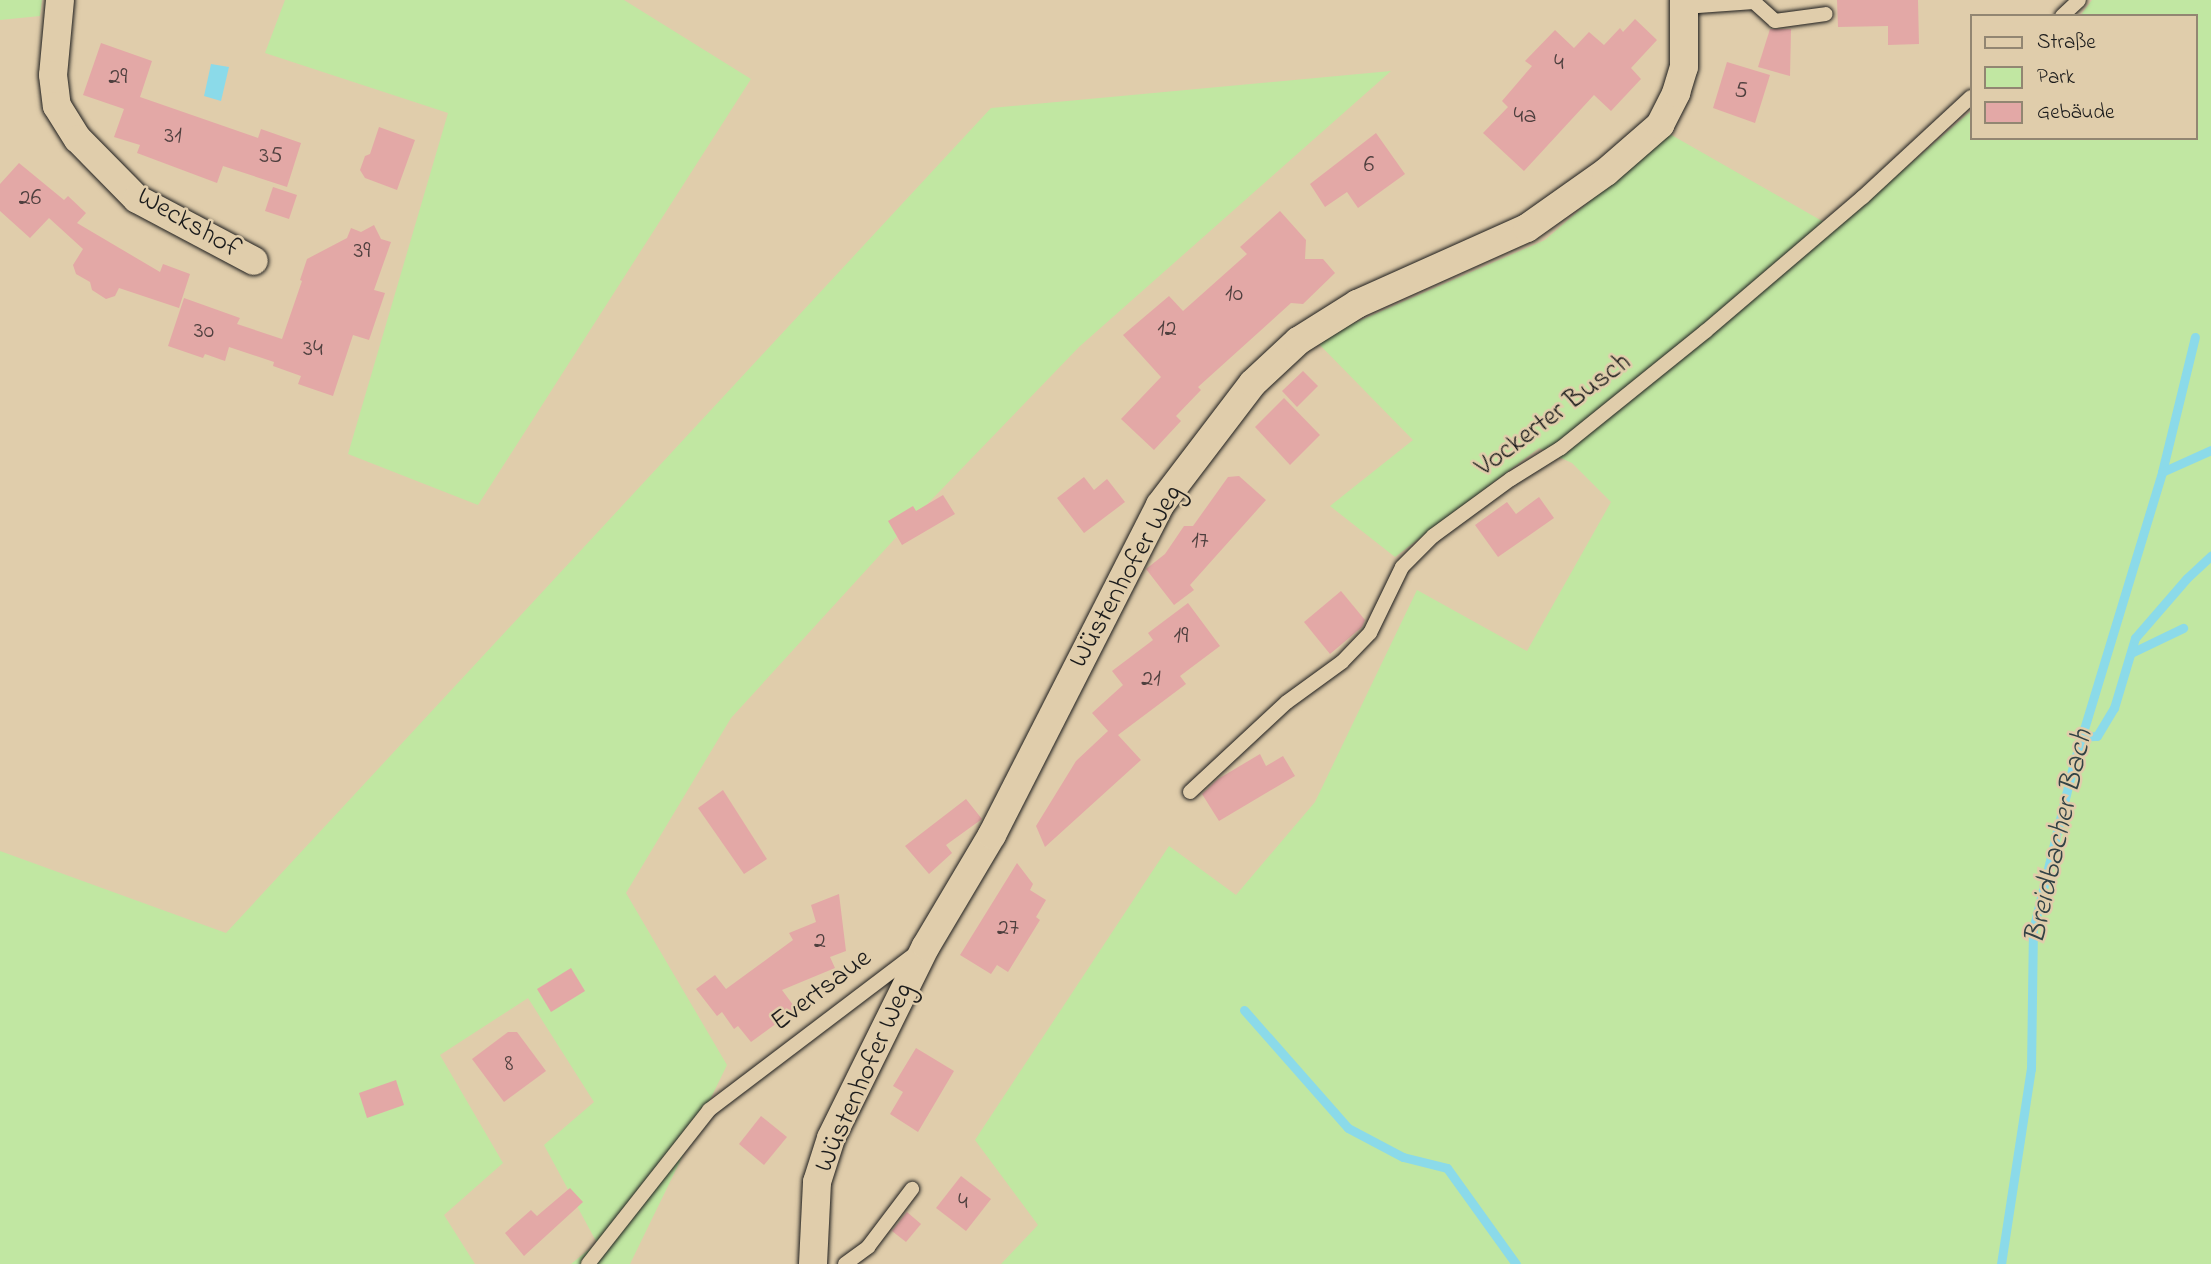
<!DOCTYPE html>
<html>
<head>
<meta charset="utf-8">
<style>
	body { margin:0 }
	#map { position:relative; width:2211px; height:1264px; overflow:hidden; background:#e0cdab; font-family:"Indie Flower",sans-serif }
	div>[style] { position:absolute }
	.green>* { inset:0; background:#c1e7a2 }
	.water>* { inset:0; background:#8bdae9 }
	.stream>* { height:9px; margin:-4.5px; padding:0 4.5px; transform-origin:4.5px; border-radius:4.5px; background:#8bdae9 }
	.building>* { inset:0; background:#e3a8a6 }
	.roads { filter:drop-shadow(0 0 2px #1c1c1c) drop-shadow(0 0 2px #1c1c1c) }
	.service>* { height:14px; margin:-7px; padding:0 7px; transform-origin:7px; border-radius:7px; background:#e0cdab }
	.minor>* { height:28px; margin:-14px; padding:0 14px; transform-origin:14px; border-radius:14px; background:#e0cdab }
	span { translate:-50% -50%; white-space:nowrap; text-align:center; line-height:1.15; -webkit-text-stroke:5px #e0cdab; paint-order:stroke }
	.number-label { font-size:24px; color:#4e3f3e }
	.number-label span { -webkit-text-stroke-width:0 }
	.street-label { font-size:28px; color:#1c1c1c }
	.water-label { font-size:30px; color:#324245; font-style:italic }
	.legend { position:absolute; left:1970px; top:14px; width:228px; height:126px; box-sizing:border-box; background:#e0cdab; border:2px solid #928672; margin:0; padding:9px 12px; list-style:none; font-size:21px; color:#1c1c1c }
	.legend li { display:flex; align-items:center; gap:14px; height:35px }
	.legend b { width:35px; border:2px solid #928672 }
</style>
</head>
<body>
<div id="map">
	<div class="green">
		<div style="clip-path:polygon(0 0,42px 0,40px 16px,0 20px)"></div>
		<div style="clip-path:polygon(285px 0,624px 0,751px 79px,478px 505px,348px 454px,448px 113px,265px 53px)"></div>
		<div style="clip-path:polygon(2092px 0,2211px 0,2211px 1264px,1001px 1264px,1038px 1225px,975px 1140px,1169px 846px,1236px 895px,1315px 802px,1417px 590px,1527px 651px,1611px 502px,1572px 463px,1539px 448px,1395px 557px,1330px 506px,1413px 440px,1315px 340px,1545px 240px,1668px 133px,1822px 221px,1841px 224px,1971px 111px,1971px 138px,2195px 138px,2195px 16px,2080px 16px)"></div>
		<div style="clip-path:polygon(1391px 71px,1079px 347px,911px 521px,731px 718px,626px 893px,727px 1065px,630px 1264px,571px 1264px,597px 1243px,544px 1145px,594px 1102px,528px 998px,440px 1055px,503px 1163px,444px 1215px,475px 1264px,0 1264px,0 851px,226px 933px,991px 108px)"></div>
	</div>
	<div class="water">
		<div style="clip-path:polygon(211px 64px,229px 67px,221px 101px,204px 96px)"></div>
	</div>
	<div class="stream">
		<div style="left:2162px;top:472px;width:139px;rotate:-76.3deg"></div>
		<div style="left:2131px;top:653px;width:58px;rotate:-25.7deg"></div>
		<div style="left:2081px;top:737px;width:16px;rotate:-4deg"></div>
		<div style="left:2097px;top:736px;width:33px;rotate:-59deg"></div>
		<div style="left:2114px;top:708px;width:73px;rotate:-73.3deg"></div>
		<div style="left:2135px;top:638px;width:79px;rotate:-49.1deg"></div>
		<div style="left:2187px;top:578px;width:33px;rotate:-43deg"></div>
		<div style="left:1244px;top:1010px;width:157px;rotate:48.6deg"></div>
		<div style="left:1348px;top:1128px;width:62px;rotate:27.8deg"></div>
		<div style="left:1403px;top:1157px;width:45px;rotate:14deg"></div>
		<div style="left:1447px;top:1168px;width:118px;rotate:54.3deg"></div>
		<div style="left:2001px;top:1264px;width:197px;rotate:-81.3deg"></div>
		<div style="left:2031px;top:1069px;width:139px;rotate:-89.2deg"></div>
		<div style="left:2033px;top:930px;width:173px;rotate:-76.3deg"></div>
		<div style="left:2074px;top:762px;width:303px;rotate:-73.1deg"></div>
		<div style="left:2162px;top:472px;width:54px;rotate:-24.2deg"></div>
	</div>
	<div class="building">
		<div style="clip-path:polygon(1837px 0,1918px 0,1919px 44px,1888px 45px,1888px 26px,1838px 27px)"></div>
		<div style="clip-path:polygon(1635px 19px,1657px 40px,1631px 68px,1641px 79px,1611px 111px,1594px 95px,1524px 171px,1483px 133px,1508px 107px,1502px 101px,1532px 66px,1525px 61px,1555px 30px,1574px 48px,1589px 32px,1604px 45px,1620px 28px,1623px 32px)"></div>
		<div style="clip-path:polygon(1770px 29px,1791px 29px,1790px 76px,1758px 67px)"></div>
		<div style="clip-path:polygon(101px 43px,152px 61px,140px 97px,258px 138px,261px 129px,301px 143px,287px 187px,223px 166px,217px 183px,137px 153px,140px 145px,114px 137px,124px 109px,83px 95px)"></div>
		<div style="clip-path:polygon(1727px 62px,1770px 75px,1755px 123px,1713px 108px)"></div>
		<div style="clip-path:polygon(379px 127px,415px 140px,397px 190px,365px 178px,360px 170px,365px 156px,370px 154px)"></div>
		<div style="clip-path:polygon(1376px 133px,1405px 174px,1358px 208px,1347px 192px,1325px 207px,1310px 184px)"></div>
		<div style="clip-path:polygon(19px 163px,64px 200px,68px 196px,86px 213px,77px 223px,160px 272px,163px 264px,190px 274px,179px 308px,119px 288px,115px 296px,106px 299px,92px 290px,90px 282px,76px 274px,73px 265px,83px 249px,49px 218px,30px 238px,0 211px,0 184px)"></div>
		<div style="clip-path:polygon(273px 187px,297px 195px,289px 219px,265px 211px)"></div>
		<div style="clip-path:polygon(1280px 211px,1306px 240px,1305px 259px,1323px 259px,1335px 273px,1303px 304px,1291px 303px,1198px 387px,1201px 390px,1176px 416px,1181px 421px,1154px 450px,1121px 419px,1161px 377px,1123px 335px,1169px 296px,1183px 311px,1247px 254px,1240px 247px)"></div>
		<div style="clip-path:polygon(374px 225px,381px 239px,391px 242px,374px 290px,385px 293px,369px 340px,353px 335px,333px 396px,298px 384px,301px 376px,273px 366px,274px 362px,229px 347px,225px 361px,205px 354px,203px 358px,168px 346px,184px 298px,240px 318px,237px 324px,282px 339px,302px 281px,300px 280px,307px 259px,347px 238px,351px 228px,361px 232px)"></div>
		<div style="clip-path:polygon(1303px 371px,1318px 386px,1297px 407px,1282px 391px)"></div>
		<div style="clip-path:polygon(1284px 398px,1320px 435px,1290px 465px,1255px 427px)"></div>
		<div style="clip-path:polygon(1239px 476px,1266px 500px,1190px 585px,1194px 590px,1174px 605px,1146px 569px,1165px 554px,1184px 526px,1193px 526px,1228px 477px)"></div>
		<div style="clip-path:polygon(1084px 477px,1094px 490px,1107px 479px,1125px 502px,1084px 533px,1057px 498px)"></div>
		<div style="clip-path:polygon(943px 495px,955px 514px,902px 545px,888px 521px,913px 506px,916px 511px)"></div>
		<div style="clip-path:polygon(1539px 497px,1554px 518px,1498px 557px,1475px 525px,1507px 502px,1516px 514px)"></div>
		<div style="clip-path:polygon(1341px 591px,1365px 620px,1362px 627px,1330px 654px,1304px 622px)"></div>
		<div style="clip-path:polygon(1188px 603px,1220px 646px,1180px 676px,1186px 684px,1118px 735px,1141px 760px,1045px 847px,1036px 826px,1076px 761px,1108px 731px,1092px 713px,1123px 685px,1112px 671px,1153px 640px,1148px 633px)"></div>
		<div style="clip-path:polygon(1260px 754px,1266px 766px,1283px 756px,1295px 776px,1219px 821px,1202px 794px,1218px 779px)"></div>
		<div style="clip-path:polygon(723px 790px,767px 859px,744px 874px,698px 808px)"></div>
		<div style="clip-path:polygon(966px 799px,982px 819px,946px 845px,952px 853px,929px 874px,905px 846px)"></div>
		<div style="clip-path:polygon(1017px 863px,1033px 884px,1030px 890px,1046px 900px,1036px 917px,1040px 920px,1008px 972px,997px 965px,991px 974px,960px 955px)"></div>
		<div style="clip-path:polygon(839px 894px,846px 951px,830px 957px,835px 968px,782px 990px,796px 1009px,751px 1042px,738px 1026px,734px 1029px,722px 1012px,717px 1016px,696px 989px,715px 975px,726px 989px,793px 940px,789px 933px,816px 922px,811px 905px)"></div>
		<div style="clip-path:polygon(571px 968px,585px 991px,551px 1012px,537px 989px)"></div>
		<div style="clip-path:polygon(508px 1032px,517px 1032px,546px 1071px,504px 1102px,472px 1059px)"></div>
		<div style="clip-path:polygon(916px 1048px,954px 1071px,918px 1132px,890px 1114px,903px 1092px,893px 1086px)"></div>
		<div style="clip-path:polygon(396px 1080px,404px 1105px,367px 1118px,359px 1093px)"></div>
		<div style="clip-path:polygon(761px 1116px,787px 1137px,764px 1165px,739px 1144px)"></div>
		<div style="clip-path:polygon(961px 1176px,991px 1199px,966px 1231px,936px 1208px)"></div>
		<div style="clip-path:polygon(570px 1188px,583px 1202px,524px 1256px,505px 1233px,531px 1210px,537px 1216px)"></div>
		<div style="clip-path:polygon(907px 1212px,921px 1224px,906px 1242px,892px 1231px)"></div>
	</div>
	<div class="roads">
		<div class="service">
			<div style="left:1684px;top:7px;width:70px;rotate:-4.1deg"></div>
			<div style="left:1754px;top:2px;width:28px;rotate:42deg"></div>
			<div style="left:1775px;top:21px;width:51px;rotate:-7.8deg"></div>
			<div style="left:2062px;top:16px;width:23px;rotate:-43deg"></div>
			<div style="left:1190px;top:792px;width:132px;rotate:-42.9deg"></div>
			<div style="left:1287px;top:702px;width:68px;rotate:-36deg"></div>
			<div style="left:1342px;top:662px;width:40px;rotate:-46deg"></div>
			<div style="left:1370px;top:633px;width:73px;rotate:-64.1deg"></div>
			<div style="left:1402px;top:567px;width:44px;rotate:-45deg"></div>
			<div style="left:1433px;top:536px;width:97px;rotate:-36.2deg"></div>
			<div style="left:1511px;top:479px;width:59px;rotate:-31.8deg"></div>
			<div style="left:1561px;top:448px;width:186px;rotate:-38.9deg"></div>
			<div style="left:1706px;top:331px;width:206px;rotate:-40.5deg"></div>
			<div style="left:1863px;top:197px;width:147px;rotate:-42.8deg"></div>
			<div style="left:588px;top:1264px;width:196px;rotate:-51.8deg"></div>
			<div style="left:709px;top:1110px;width:261px;rotate:-37.2deg"></div>
			<div style="left:845px;top:1264px;width:29px;rotate:-36deg"></div>
			<div style="left:868px;top:1247px;width:73px;rotate:-52.8deg"></div>
		</div>
		<div class="minor">
			<div style="left:60px;top:0;width:75px;rotate:95.3deg"></div>
			<div style="left:53px;top:75px;width:31px;rotate:83deg"></div>
			<div style="left:57px;top:106px;width:39px;rotate:58deg"></div>
			<div style="left:78px;top:139px;width:84px;rotate:45.5deg"></div>
			<div style="left:137px;top:199px;width:132px;rotate:27.9deg"></div>
			<div style="left:813px;top:1264px;width:82px;rotate:-87.2deg"></div>
			<div style="left:817px;top:1182px;width:46px;rotate:-72.3deg"></div>
			<div style="left:831px;top:1138px;width:214px;rotate:-63.7deg"></div>
			<div style="left:926px;top:946px;width:129px;rotate:-59.3deg"></div>
			<div style="left:992px;top:835px;width:370px;rotate:-63deg"></div>
			<div style="left:1160px;top:505px;width:153px;rotate:-52.7deg"></div>
			<div style="left:1253px;top:383px;width:62px;rotate:-43deg"></div>
			<div style="left:1298px;top:341px;width:70px;rotate:-32.1deg"></div>
			<div style="left:1357px;top:304px;width:186px;rotate:-24.1deg"></div>
			<div style="left:1527px;top:228px;width:97px;rotate:-35.3deg"></div>
			<div style="left:1606px;top:172px;width:72px;rotate:-41deg"></div>
			<div style="left:1660px;top:125px;width:36px;rotate:-63deg"></div>
			<div style="left:1676px;top:93px;width:27px;rotate:-73deg"></div>
			<div style="left:1684px;top:67px;width:67px;rotate:-90deg"></div>
		</div>
	</div>
	<div class="number-label">
		<span style="left:1559px;top:64px">4</span>
		<span style="left:118px;top:78px">29</span>
		<span style="left:1741px;top:92px">5</span>
		<span style="left:1525px;top:117px">4a</span>
		<span style="left:173px;top:137px">31</span>
		<span style="left:271px;top:157px">35</span>
		<span style="left:1369px;top:166px">6</span>
		<span style="left:30px;top:199px">26</span>
		<span style="left:362px;top:252px">39</span>
		<span style="left:1234px;top:295px">10</span>
		<span style="left:1167px;top:330px">12</span>
		<span style="left:204px;top:332px">30</span>
		<span style="left:313px;top:350px">34</span>
		<span style="left:1200px;top:542px">17</span>
		<span style="left:1181px;top:637px">19</span>
		<span style="left:1151px;top:680px">21</span>
		<span style="left:1008px;top:929px">27</span>
		<span style="left:820px;top:942px">2</span>
		<span style="left:509px;top:1065px">8</span>
		<span style="left:963px;top:1203px">4</span>
	</div>
	<div class="street-label">
		<span style="left:188px;top:224px;rotate:30deg">Weckshof</span>
		<span style="left:1554px;top:416px;rotate:-37deg">Vockerter Busch</span>
		<span style="left:1127px;top:577px;rotate:-61deg">Wüstenhofer Weg</span>
		<span style="left:822px;top:991px;rotate:-37deg">Evertsaue</span>
		<span style="left:865px;top:1078px;rotate:-66deg">Wüstenhofer Weg</span>
	</div>
	<div class="water-label">
		<span style="left:2060px;top:837px;rotate:-77deg">Breidbacher Bach</span>
	</div>
	<ul class="legend">
	<li><b style="height:9px;background:#e0cdab"></b>Straße</li>
	<li><b style="height:19px;background:#c1e7a2"></b>Park</li>
	<li><b style="height:19px;background:#e3a8a6"></b>Gebäude</li>
	</ul>
</div>
</body>
</html>
